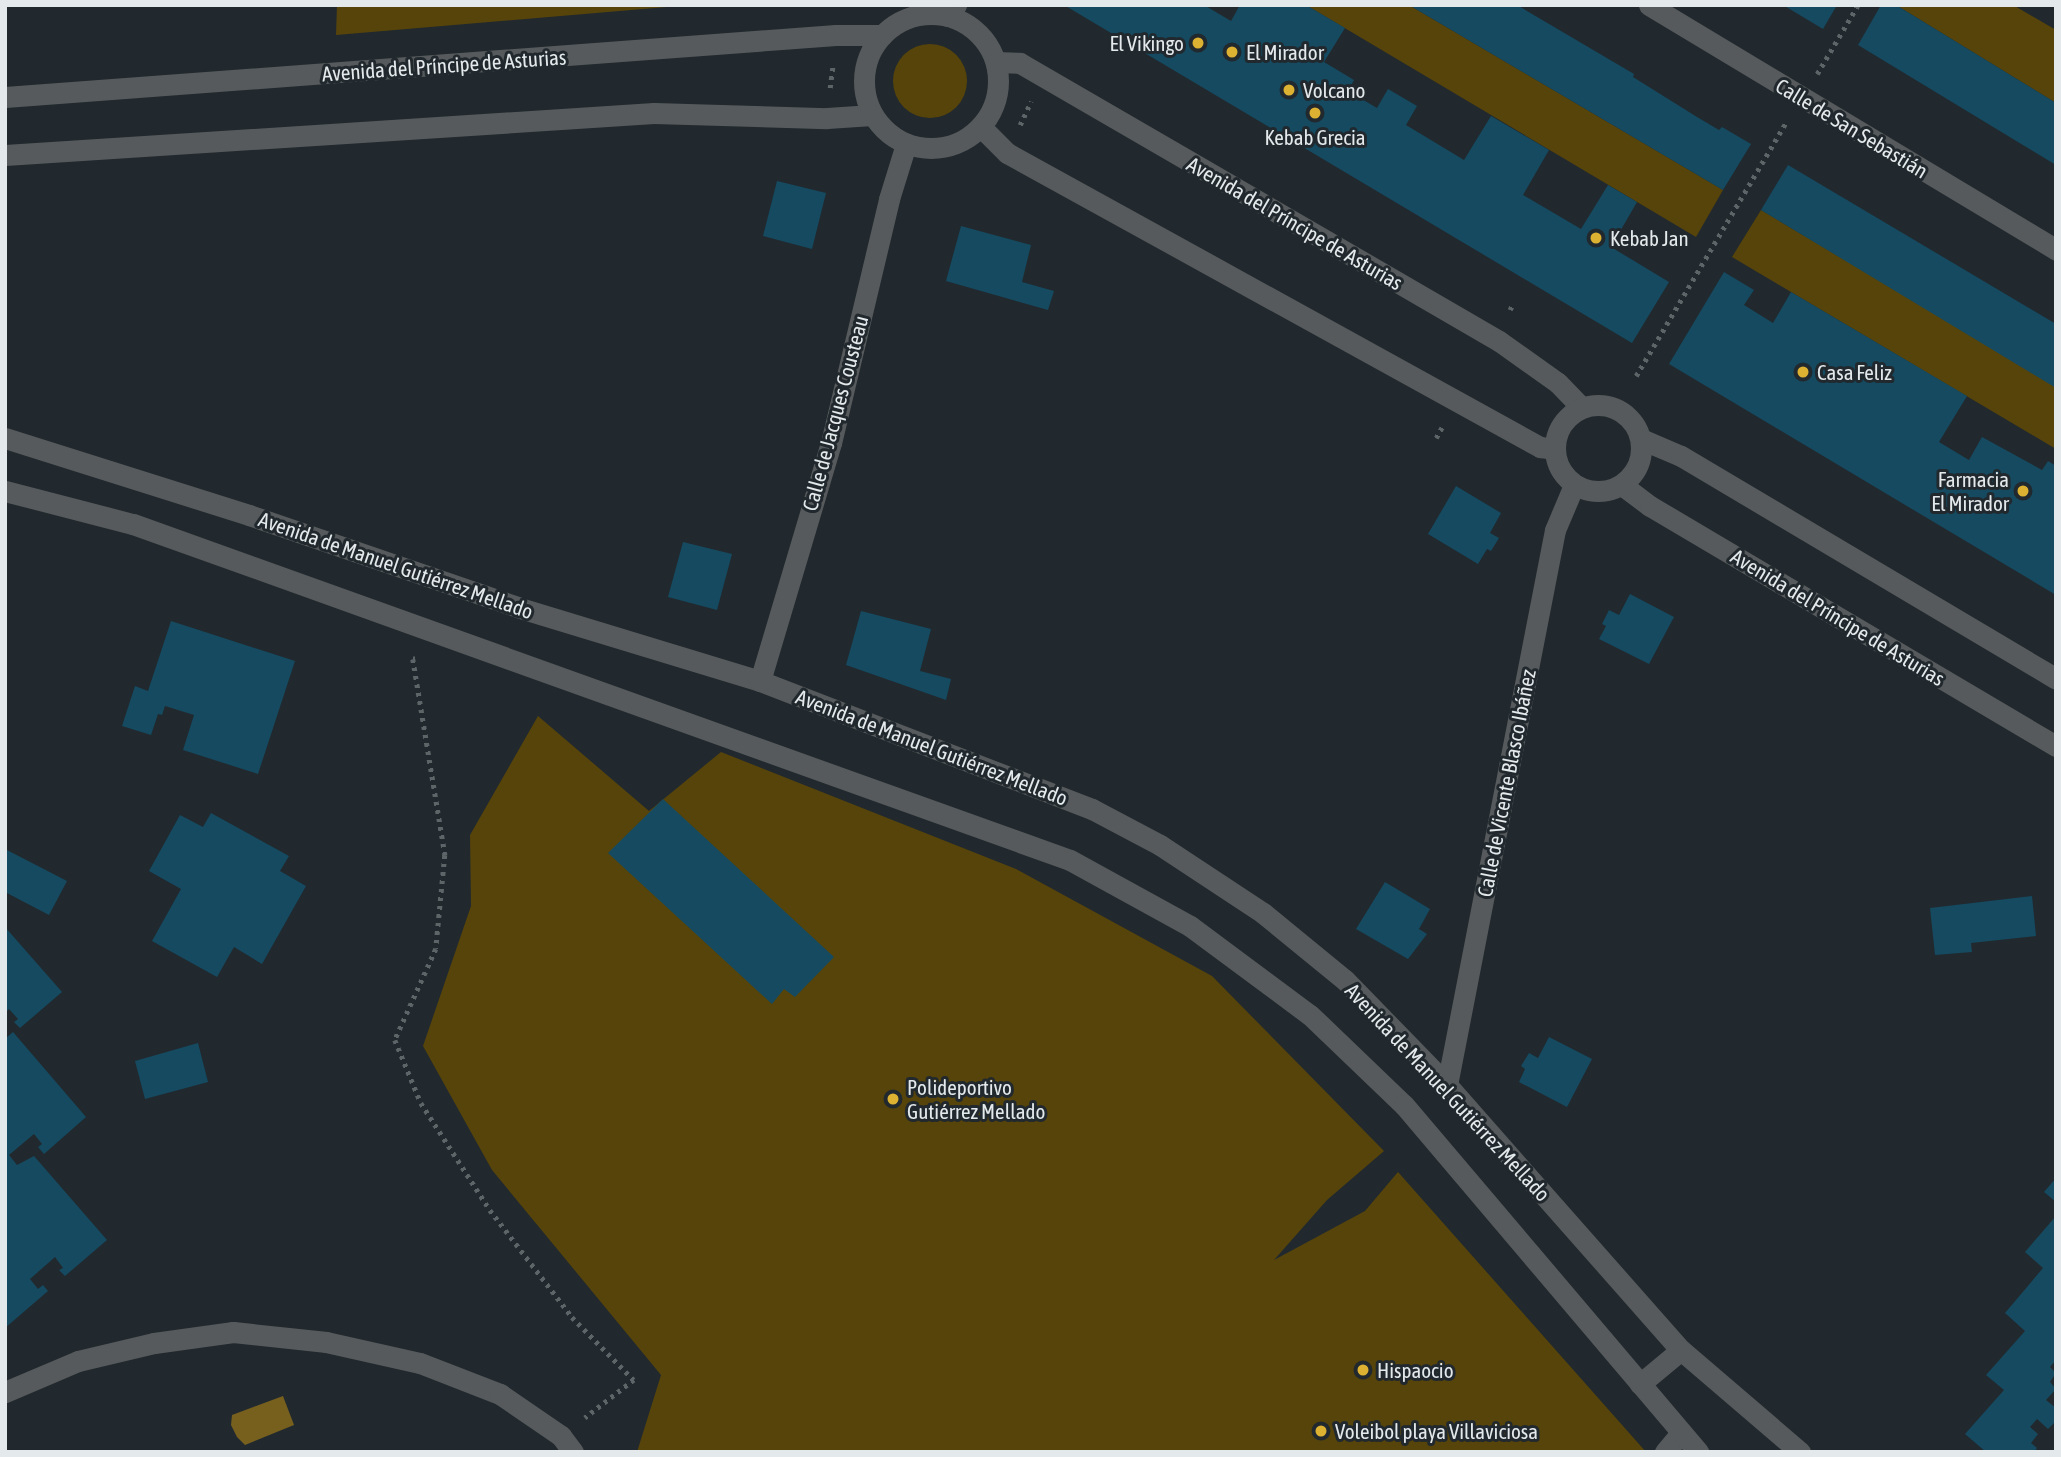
<!DOCTYPE html>
<html>
<head>
<meta charset="utf-8">
<style>
	body { margin:0 }
	#map { position:relative; width:2061px; height:1457px; overflow:hidden; background:#21292e; font-family:"Asap Condensed",sans-serif }
	div>[style] { position:absolute }
	.green>* { inset:0; background:#57440a }
	.round { border-radius:50% }
	.water>* { inset:0; background:#77601e }
	.building>* { inset:0; background:#154a60 }
	.path>* { height:4.5px; margin-top:-2.25px; transform-origin:0; background:repeating-linear-gradient(90deg,#5e6569 0 3.5px,transparent 0 8.5px) }
	.pedestrian>* { height:21px; margin:-10.5px; padding:0 10.5px; transform-origin:10.5px; border-radius:10.5px; background:#565a5c }
	.minor>* { height:21px; margin:-10.5px; padding:0 10.5px; transform-origin:10.5px; border-radius:10.5px; background:#565a5c }
	.tertiary>* { height:21px; margin:-10.5px; padding:0 10.5px; transform-origin:10.5px; border-radius:10.5px; background:#565a5c }
	.tertiary>.ring { margin:-10.5px; padding:0; box-sizing:content-box; background:none; border:21px solid #565a5c; border-radius:50% }
	.dots>* { width:19px; height:19px; translate:-50% -50%; box-sizing:border-box; border:4px solid #21292e; border-radius:50% }
	span { translate:-50% -50%; white-space:nowrap; text-align:center; line-height:1.15; -webkit-text-stroke:6px #21292e; paint-order:stroke }
	.poi-label { font-size:21px; color:#e4e9ec }
	.right { translate:-100% -50%; text-align:right }
	.left { translate:0 -50%; text-align:left }
	.street-label { font-size:21px; color:#e4e9ec }
	.frame { position:absolute; inset:0; border:7px solid #e4e9ec; pointer-events:none }
</style>
</head>
<body>
<div id="map">
	<div class="green">
		<div style="clip-path:polygon(337px 5px,690px 5px,336px 35px)"></div>
		<div style="clip-path:polygon(1306px 5px,1409px 5px,1723px 190px,1696px 237px)"></div>
		<div style="clip-path:polygon(1896px 5px,2013px 5px,2056px 30px,2056px 103px)"></div>
		<div class="round" style="left:893px;top:44px;width:74px;height:74px"></div>
		<div style="clip-path:polygon(1761px 210px,2053px 384px,2056px 388px,2056px 449px,1732px 257px)"></div>
		<div style="clip-path:polygon(538px 716px,649px 811px,721px 752px,1016px 869px,1212px 976px,1384px 1151px,1327px 1200px,1274px 1260px,1365px 1211px,1398px 1172px,1646px 1452px,637px 1452px,661px 1375px,492px 1170px,423px 1046px,471px 906px,470px 835px)"></div>
	</div>
	<div class="water">
		<div style="clip-path:polygon(283px 1396px,294px 1425px,245px 1445px,237px 1437px,231px 1425px,232px 1415px)"></div>
	</div>
	<div class="building">
		<div style="clip-path:polygon(1064px 5px,1204px 5px,1231px 21px,1240px 5px,1306px 5px,1345px 28px,1324px 62px,1354px 80px,1348px 91px,1377px 108px,1388px 89px,1417px 106px,1406px 125px,1464px 160px,1491px 116px,1549px 150px,1523px 195px,1581px 229px,1608px 185px,1637px 202px,1611px 247px,1669px 282px,1632px 343px)"></div>
		<div style="clip-path:polygon(1409px 5px,1517px 5px,1634px 74px,1633px 77px,1697px 117px,1719px 130px,1722px 127px,1751px 144px,1723px 190px)"></div>
		<div style="clip-path:polygon(1783px 5px,1837px 5px,1823px 29px)"></div>
		<div style="clip-path:polygon(1881px 5px,1896px 5px,2056px 103px,2056px 165px,1858px 45px)"></div>
		<div style="clip-path:polygon(1788px 165px,2056px 324px,2056px 388px,1761px 210px)"></div>
		<div style="clip-path:polygon(777px 181px,826px 193px,812px 249px,763px 236px)"></div>
		<div style="clip-path:polygon(961px 226px,1031px 245px,1022px 282px,1054px 291px,1048px 310px,946px 281px)"></div>
		<div style="clip-path:polygon(1724px 272px,1754px 290px,1744px 305px,1773px 323px,1791px 292px,1967px 396px,1939px 442px,1969px 460px,1982px 437px,2042px 470px,2048px 461px,2056px 466px,2056px 595px,1669px 364px)"></div>
		<div style="clip-path:polygon(1456px 486px,1501px 513px,1490px 533px,1499px 538px,1491px 551px,1487px 549px,1478px 564px,1428px 534px)"></div>
		<div style="clip-path:polygon(683px 542px,732px 554px,717px 610px,668px 597px)"></div>
		<div style="clip-path:polygon(1630px 594px,1674px 617px,1649px 664px,1599px 639px,1606px 626px,1602px 624px,1609px 610px,1619px 615px)"></div>
		<div style="clip-path:polygon(861px 611px,931px 629px,920px 671px,951px 679px,946px 700px,846px 665px)"></div>
		<div style="clip-path:polygon(171px 621px,295px 661px,258px 774px,183px 750px,194px 715px,165px 706px,162px 715px,158px 714px,151px 735px,122px 726px,135px 686px,148px 691px)"></div>
		<div style="clip-path:polygon(663px 799px,834px 957px,795px 997px,784px 989px,772px 1004px,608px 853px)"></div>
		<div style="clip-path:polygon(211px 813px,289px 856px,280px 871px,306px 886px,262px 964px,234px 947px,217px 977px,152px 941px,181px 889px,149px 871px,180px 815px,203px 827px)"></div>
		<div style="clip-path:polygon(5px 849px,67px 881px,49px 915px,5px 892px)"></div>
		<div style="clip-path:polygon(1385px 882px,1430px 909px,1419px 929px,1427px 934px,1408px 959px,1356px 929px)"></div>
		<div style="clip-path:polygon(2032px 896px,2036px 936px,1971px 943px,1972px 952px,1935px 955px,1930px 908px)"></div>
		<div style="clip-path:polygon(5px 927px,62px 992px,20px 1028px,14px 1022px,18px 1019px,9px 1009px,5px 1013px)"></div>
		<div style="clip-path:polygon(13px 1032px,86px 1117px,44px 1154px,38px 1147px,42px 1144px,34px 1134px,9px 1155px,17px 1165px,34px 1156px,107px 1240px,65px 1276px,59px 1270px,63px 1268px,55px 1257px,30px 1279px,38px 1289px,43px 1285px,48px 1291px,5px 1328px,5px 1039px)"></div>
		<div style="clip-path:polygon(1549px 1037px,1592px 1059px,1567px 1107px,1519px 1082px,1525px 1069px,1521px 1066px,1529px 1053px,1538px 1058px)"></div>
		<div style="clip-path:polygon(198px 1043px,208px 1082px,145px 1099px,135px 1061px)"></div>
		<div style="clip-path:polygon(2056px 1178px,2056px 1202px,2044px 1192px)"></div>
		<div style="clip-path:polygon(2056px 1216px,2056px 1360px,2050px 1367px,2056px 1373px,2050px 1382px,2056px 1389px,2046px 1400px,2056px 1408px,2056px 1421px,2048px 1429px,2037px 1419px,2030px 1427px,2038px 1434px,2031px 1443px,2037px 1448px,2034px 1452px,1986px 1452px,1965px 1434px,2004px 1390px,1986px 1375px,2025px 1331px,2005px 1313px,2043px 1268px,2025px 1252px)"></div>
	</div>
	<div class="path">
		<div style="left:1817px;top:74px;width:80px;rotate:-59.3deg"></div>
		<div style="left:830px;top:88px;width:23px;rotate:-83deg"></div>
		<div style="left:1020px;top:125px;width:26px;rotate:-65deg"></div>
		<div style="left:1510px;top:310px;width:8px;rotate:-67deg"></div>
		<div style="left:1636px;top:376px;width:296px;rotate:-59.4deg"></div>
		<div style="left:1436px;top:438px;width:13px;rotate:-61deg"></div>
		<div style="left:415px;top:659px;width:2px;rotate:180deg"></div>
		<div style="left:413px;top:659px;width:199px;rotate:80.7deg"></div>
		<div style="left:445px;top:855px;width:94px;rotate:95.5deg"></div>
		<div style="left:436px;top:949px;width:100px;rotate:114.3deg"></div>
		<div style="left:395px;top:1040px;width:68px;rotate:67.6deg"></div>
		<div style="left:421px;top:1103px;width:127px;rotate:57.2deg"></div>
		<div style="left:490px;top:1210px;width:135px;rotate:52.5deg"></div>
		<div style="left:572px;top:1317px;width:88px;rotate:45.5deg"></div>
		<div style="left:634px;top:1380px;width:62px;rotate:142.2deg"></div>
	</div>
	<div class="pedestrian">
		<div style="left:1665px;top:1452px;width:25px;rotate:-50deg"></div>
	</div>
	<div class="minor">
		<div style="left:1649px;top:5px;width:475px;rotate:31deg"></div>
		<div style="left:948px;top:16px;width:14px;rotate:-54deg"></div>
		<div style="left:5px;top:438px;width:256px;rotate:17.5deg"></div>
		<div style="left:249px;top:515px;width:287px;rotate:18.9deg"></div>
		<div style="left:520px;top:608px;width:251px;rotate:16.9deg"></div>
		<div style="left:760px;top:681px;width:356px;rotate:21.1deg"></div>
		<div style="left:1092px;top:809px;width:77px;rotate:27.9deg"></div>
		<div style="left:1160px;top:845px;width:123px;rotate:33.4deg"></div>
		<div style="left:1263px;top:913px;width:106px;rotate:39.3deg"></div>
		<div style="left:1345px;top:980px;width:146px;rotate:45.8deg"></div>
		<div style="left:1447px;top:1085px;width:354px;rotate:48.6deg"></div>
		<div style="left:1681px;top:1350px;width:157px;rotate:40.6deg"></div>
		<div style="left:5px;top:491px;width:132px;rotate:14.5deg"></div>
		<div style="left:133px;top:524px;width:995px;rotate:19.73deg"></div>
		<div style="left:1070px;top:860px;width:137px;rotate:28.8deg"></div>
		<div style="left:1190px;top:926px;width:149px;rotate:36.6deg"></div>
		<div style="left:1310px;top:1015px;width:130px;rotate:43.8deg"></div>
		<div style="left:1404px;top:1105px;width:455px;rotate:49.7deg"></div>
		<div style="left:760px;top:681px;width:248px;rotate:-73.4deg"></div>
		<div style="left:831px;top:443px;width:251px;rotate:-76.6deg"></div>
		<div style="left:889px;top:199px;width:58px;rotate:-72.8deg"></div>
		<div style="left:1447px;top:1085px;width:565px;rotate:-78.99deg"></div>
		<div style="left:1555px;top:530px;width:49px;rotate:-67.1deg"></div>
		<div style="left:1640px;top:1384px;width:53px;rotate:-39.7deg"></div>
		<div style="left:5px;top:1392px;width:79px;rotate:-23deg"></div>
		<div style="left:78px;top:1361px;width:78px;rotate:-13.3deg"></div>
		<div style="left:154px;top:1343px;width:80px;rotate:-7.9deg"></div>
		<div style="left:233px;top:1332px;width:94px;rotate:6.1deg"></div>
		<div style="left:326px;top:1342px;width:96px;rotate:12.6deg"></div>
		<div style="left:420px;top:1363px;width:86px;rotate:21.2deg"></div>
		<div style="left:500px;top:1394px;width:74px;rotate:34.5deg"></div>
		<div style="left:561px;top:1436px;width:20px;rotate:53deg"></div>
	</div>
	<div class="tertiary">
		<div class="ring" style="left:864px;top:14px;width:113px;height:113px"></div>
		<div style="left:996px;top:62px;width:24px;rotate:2deg"></div>
		<div style="left:1020px;top:63px;width:554px;rotate:30.13deg"></div>
		<div style="left:1499px;top:341px;width:72px;rotate:35.4deg"></div>
		<div style="left:1558px;top:383px;width:33px;rotate:46deg"></div>
		<div style="left:5px;top:97px;width:833px;rotate:-4.27deg"></div>
		<div style="left:836px;top:35px;width:46px"></div>
		<div style="left:981px;top:127px;width:37px;rotate:45deg"></div>
		<div style="left:1007px;top:153px;width:609px;rotate:28.88deg"></div>
		<div style="left:1540px;top:447px;width:14px;rotate:8deg"></div>
		<div style="left:5px;top:155px;width:650px;rotate:-3.7deg"></div>
		<div style="left:654px;top:113px;width:173px;rotate:1.7deg"></div>
		<div style="left:827px;top:118px;width:45px;rotate:-3.8deg"></div>
		<div class="ring" style="left:1555px;top:405px;width:65px;height:65px"></div>
		<div style="left:1641px;top:439px;width:43px;rotate:23deg"></div>
		<div style="left:1681px;top:456px;width:436px;rotate:30.7deg"></div>
		<div style="left:1622px;top:485px;width:35px;rotate:37deg"></div>
		<div style="left:1650px;top:506px;width:472px;rotate:30.6deg"></div>
	</div>
	<div class="dots">
		<div style="left:1198px;top:43px;background:#ddb233"></div>
		<div style="left:1232px;top:52px;background:#ddb233"></div>
		<div style="left:1289px;top:90px;background:#ddb233"></div>
		<div style="left:1315px;top:113px;background:#ddb233"></div>
		<div style="left:1596px;top:238px;background:#ddb233"></div>
		<div style="left:1803px;top:372px;background:#ddb233"></div>
		<div style="left:2023px;top:491px;background:#ddb233"></div>
		<div style="left:893px;top:1099px;background:#ddb233"></div>
		<div style="left:1363px;top:1370px;background:#ddb233"></div>
		<div style="left:1321px;top:1431px;background:#ddb233"></div>
	</div>
	<div class="poi-label">
		<span class="right" style="left:1184px;top:43px">El Vikingo</span>
		<span class="left" style="left:1246px;top:52px">El Mirador</span>
		<span class="left" style="left:1303px;top:90px">Volcano</span>
		<span style="left:1315px;top:137px">Kebab Grecia</span>
		<span class="left" style="left:1610px;top:238px">Kebab Jan</span>
		<span class="left" style="left:1817px;top:372px">Casa Feliz</span>
		<span class="right" style="left:2009px;top:491px">Farmacia<br>El Mirador</span>
		<span class="left" style="left:907px;top:1099px">Polideportivo<br>Gutiérrez Mellado</span>
		<span class="left" style="left:1377px;top:1370px">Hispaocio</span>
		<span class="left" style="left:1335px;top:1431px">Voleibol playa Villaviciosa</span>
	</div>
	<div class="street-label">
		<span style="left:444px;top:65px;rotate:-4deg">Avenida del Príncipe de Asturias</span>
		<span style="left:1852px;top:128px;rotate:31deg">Calle de San Sebastián</span>
		<span style="left:1295px;top:223px;rotate:30deg">Avenida del Príncipe de Asturias</span>
		<span style="left:835px;top:413px;rotate:-75deg">Calle de Jacques Cousteau</span>
		<span style="left:396px;top:565px;rotate:19deg">Avenida de Manuel Gutiérrez Mellado</span>
		<span style="left:1838px;top:617px;rotate:31deg">Avenida del Príncipe de Asturias</span>
		<span style="left:932px;top:747px;rotate:21deg">Avenida de Manuel Gutiérrez Mellado</span>
		<span style="left:1506px;top:783px;rotate:-79deg">Calle de Vicente Blasco Ibáñez</span>
		<span style="left:1448px;top:1092px;rotate:47deg">Avenida de Manuel Gutiérrez Mellado</span>
	</div>
	<div class="frame"></div>
</div>
</body>
</html>
